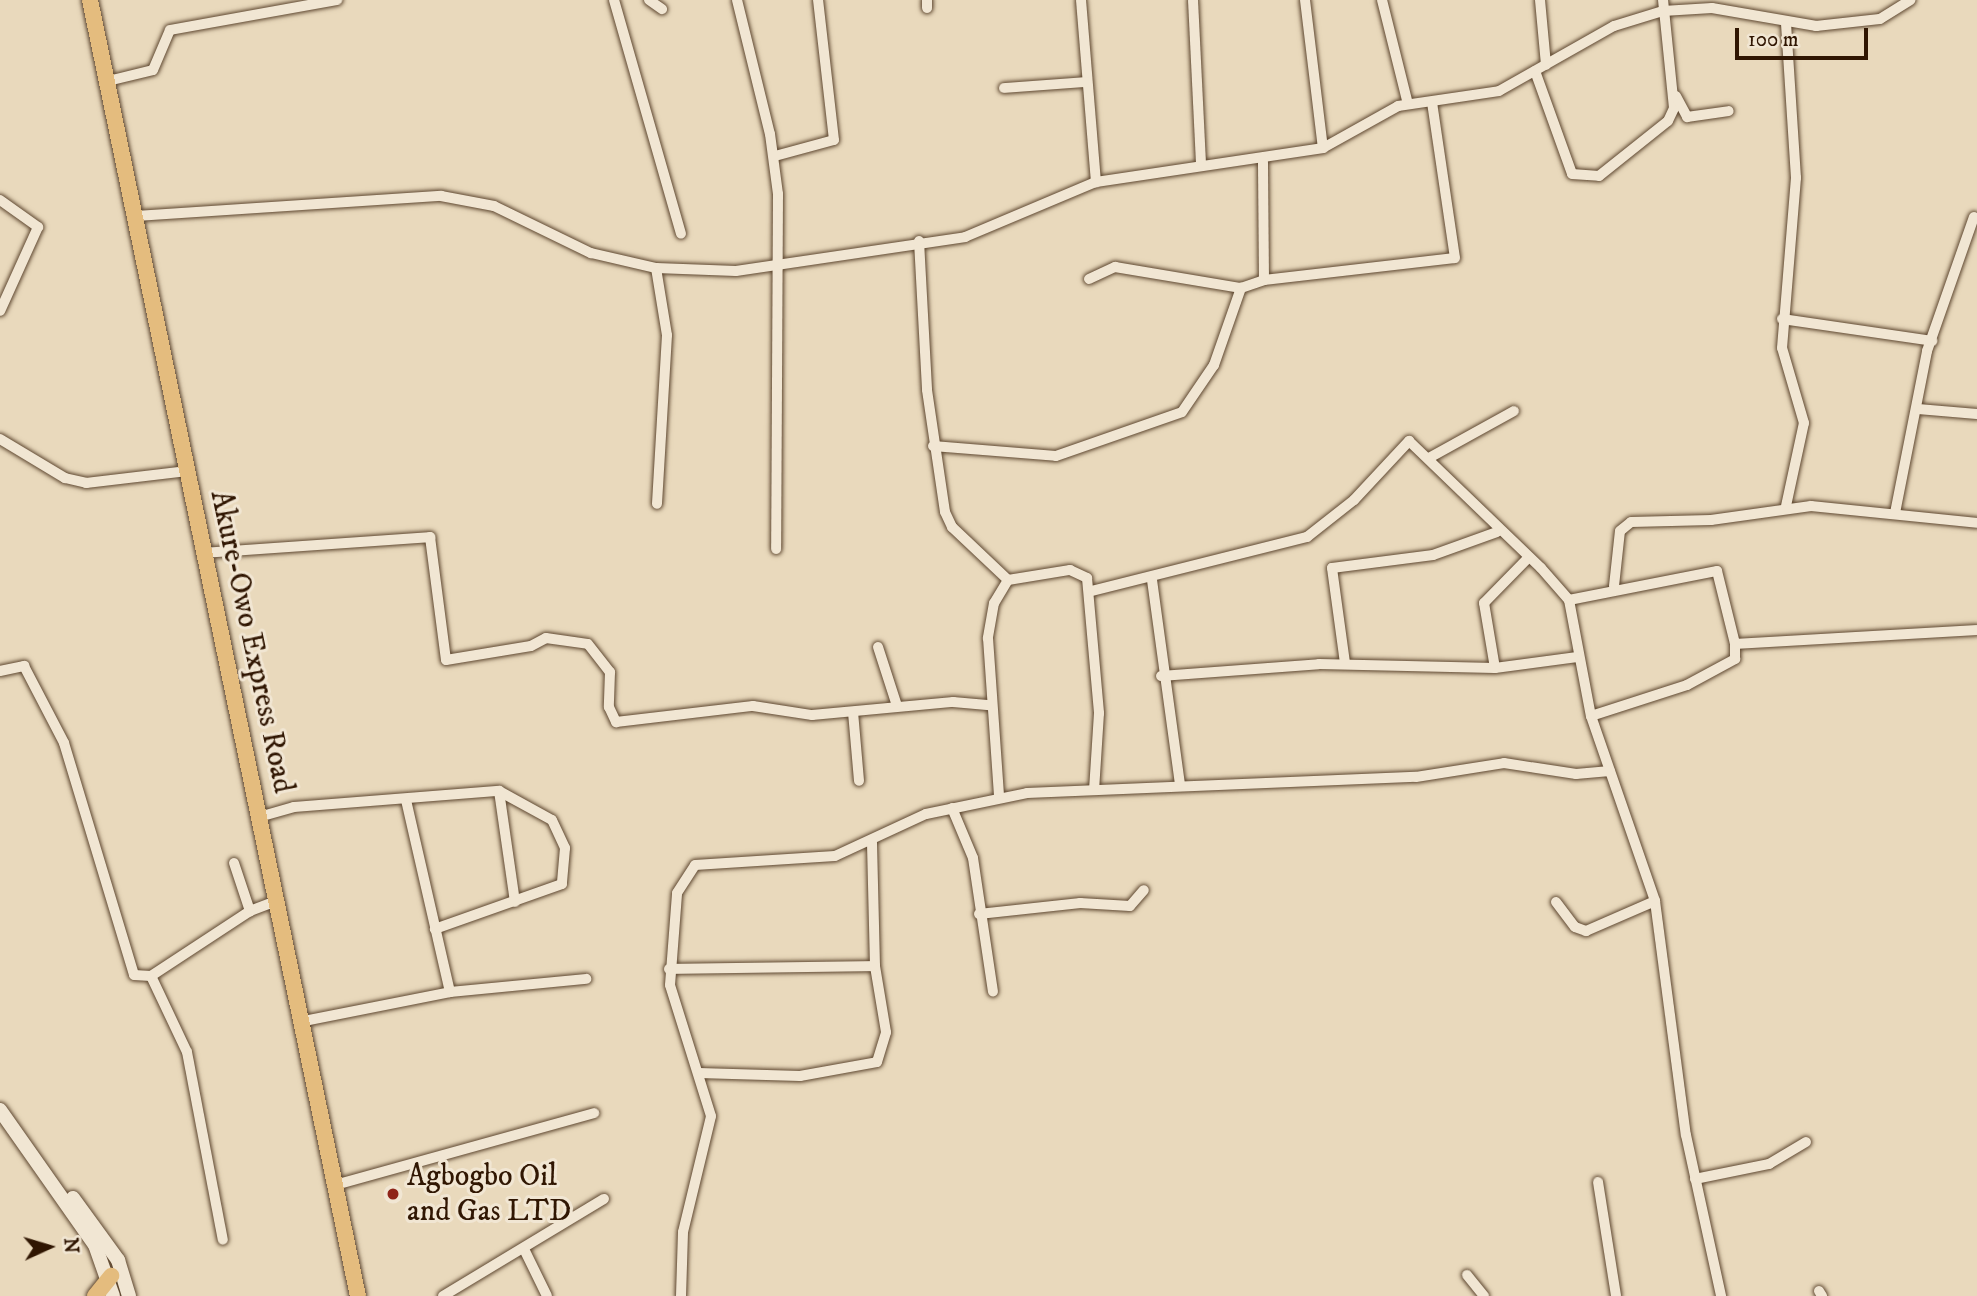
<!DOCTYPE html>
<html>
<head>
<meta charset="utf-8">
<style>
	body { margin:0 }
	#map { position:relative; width:1977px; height:1296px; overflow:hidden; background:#e9d9bc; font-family:"IM FELL DW Pica",serif }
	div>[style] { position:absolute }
	.roads { filter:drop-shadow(0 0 2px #5e4730) drop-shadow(0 0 2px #5e4730) }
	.minor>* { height:10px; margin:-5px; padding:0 5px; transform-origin:5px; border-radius:5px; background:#f1e6d3 }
	.secondary>* { height:14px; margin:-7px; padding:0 7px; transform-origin:7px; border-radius:7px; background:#f1e6d3 }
	.primary>* { height:16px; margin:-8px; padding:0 8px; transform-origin:8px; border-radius:8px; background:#e4bc7e }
	.trunk>* { height:16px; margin:-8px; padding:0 8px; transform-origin:8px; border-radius:8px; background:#e4bc7e }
	.dots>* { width:19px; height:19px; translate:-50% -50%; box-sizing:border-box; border:4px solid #f1e6d3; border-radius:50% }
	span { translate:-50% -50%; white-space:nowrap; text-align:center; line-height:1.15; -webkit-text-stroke:6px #f1e6d3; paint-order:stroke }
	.street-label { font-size:30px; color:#301602 }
	.poi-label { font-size:30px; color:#301602 }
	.left { translate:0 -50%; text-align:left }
	.north { position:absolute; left:14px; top:1212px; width:70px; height:70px; -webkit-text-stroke:5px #f1e6d3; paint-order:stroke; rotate:86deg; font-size:19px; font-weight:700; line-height:28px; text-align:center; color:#301602 }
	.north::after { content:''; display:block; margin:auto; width:24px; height:32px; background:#301602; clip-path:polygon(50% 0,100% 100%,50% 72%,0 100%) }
	.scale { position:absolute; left:1735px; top:28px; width:133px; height:32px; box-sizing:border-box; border:4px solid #301602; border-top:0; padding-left:9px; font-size:21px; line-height:24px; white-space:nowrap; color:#301602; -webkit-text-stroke:5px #f1e6d3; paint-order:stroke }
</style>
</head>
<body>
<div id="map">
	<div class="roads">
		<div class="minor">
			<div style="left:614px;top:0;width:243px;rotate:74deg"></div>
			<div style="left:649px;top:0;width:16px;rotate:35deg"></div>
			<div style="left:737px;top:0;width:138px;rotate:76.2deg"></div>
			<div style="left:770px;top:134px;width:61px;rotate:82.4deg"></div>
			<div style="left:778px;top:194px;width:355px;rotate:90.3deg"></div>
			<div style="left:927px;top:0;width:8px;rotate:90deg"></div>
			<div style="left:1081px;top:0;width:183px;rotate:85.3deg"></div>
			<div style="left:1193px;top:0;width:166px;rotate:87.2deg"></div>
			<div style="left:1305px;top:0;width:149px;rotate:83.1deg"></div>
			<div style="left:1382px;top:0;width:107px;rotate:76deg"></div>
			<div style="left:1540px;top:0;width:65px;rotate:84.7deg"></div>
			<div style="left:1535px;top:71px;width:109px;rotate:70.2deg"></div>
			<div style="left:1572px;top:174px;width:27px;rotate:4deg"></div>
			<div style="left:1599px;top:176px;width:88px;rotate:-38.6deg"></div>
			<div style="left:1668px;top:121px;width:14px;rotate:-65deg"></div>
			<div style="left:1674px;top:108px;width:109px;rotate:-95.8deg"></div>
			<div style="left:108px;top:81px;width:46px;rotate:-13.7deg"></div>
			<div style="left:153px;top:70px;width:43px;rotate:-67deg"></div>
			<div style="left:170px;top:30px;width:170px;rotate:-10.2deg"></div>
			<div style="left:1004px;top:88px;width:82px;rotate:-4.2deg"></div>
			<div style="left:1676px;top:96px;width:24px;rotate:62deg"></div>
			<div style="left:1687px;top:117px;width:42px;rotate:-8.1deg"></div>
			<div style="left:775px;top:156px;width:61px;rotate:-15.2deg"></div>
			<div style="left:834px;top:140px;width:141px;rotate:-96.5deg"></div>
			<div style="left:0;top:200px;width:47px;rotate:35.4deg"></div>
			<div style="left:38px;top:227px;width:92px;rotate:114.3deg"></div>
			<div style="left:136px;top:216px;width:306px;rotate:-3.8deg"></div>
			<div style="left:441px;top:196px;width:54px;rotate:10.7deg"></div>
			<div style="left:494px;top:206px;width:108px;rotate:25.9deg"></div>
			<div style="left:591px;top:253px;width:67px;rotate:13deg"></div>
			<div style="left:656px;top:268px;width:80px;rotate:2.1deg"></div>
			<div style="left:736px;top:271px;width:232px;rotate:-8.4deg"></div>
			<div style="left:965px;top:237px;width:142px;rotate:-22.8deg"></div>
			<div style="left:1096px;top:182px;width:230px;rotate:-8.5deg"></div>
			<div style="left:1323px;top:148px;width:86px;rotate:-29.2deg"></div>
			<div style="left:1398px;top:106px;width:102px;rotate:-8.4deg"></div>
			<div style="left:1499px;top:91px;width:132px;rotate:-29.5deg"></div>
			<div style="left:1614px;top:26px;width:51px;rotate:-17deg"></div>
			<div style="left:1663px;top:11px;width:49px;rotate:-3.5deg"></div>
			<div style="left:1712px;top:8px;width:106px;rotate:9.8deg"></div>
			<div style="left:1816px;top:26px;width:64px;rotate:-6.2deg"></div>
			<div style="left:1880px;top:19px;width:36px;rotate:-32deg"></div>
			<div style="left:919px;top:241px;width:149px;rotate:86.9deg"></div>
			<div style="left:927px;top:390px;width:123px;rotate:81.6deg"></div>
			<div style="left:945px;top:512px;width:17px;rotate:65deg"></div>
			<div style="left:952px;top:527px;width:77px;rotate:43.4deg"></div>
			<div style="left:1008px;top:580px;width:27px;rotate:121deg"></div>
			<div style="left:994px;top:603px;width:36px;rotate:100deg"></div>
			<div style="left:988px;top:638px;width:159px;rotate:86deg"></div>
			<div style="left:656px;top:268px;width:68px;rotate:80.7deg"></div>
			<div style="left:667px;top:335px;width:169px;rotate:93.4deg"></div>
			<div style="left:1089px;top:279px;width:29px;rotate:-25deg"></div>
			<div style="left:1115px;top:267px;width:128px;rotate:9.5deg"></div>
			<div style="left:1264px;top:280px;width:192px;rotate:-6.6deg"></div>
			<div style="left:1455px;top:258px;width:157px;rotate:-98.4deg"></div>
			<div style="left:1782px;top:319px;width:152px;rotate:8.3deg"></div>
			<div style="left:1918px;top:409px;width:59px;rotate:4.8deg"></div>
			<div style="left:0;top:439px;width:76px;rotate:31deg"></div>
			<div style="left:65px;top:478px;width:22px;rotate:13deg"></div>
			<div style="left:86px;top:483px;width:102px;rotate:-6.8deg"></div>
			<div style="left:933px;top:446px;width:123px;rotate:4.6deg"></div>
			<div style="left:1056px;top:456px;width:133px;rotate:-19.2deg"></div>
			<div style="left:1182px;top:412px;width:57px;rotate:-55.8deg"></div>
			<div style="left:1214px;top:365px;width:82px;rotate:-70.7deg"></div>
			<div style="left:1241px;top:288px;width:24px;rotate:-19deg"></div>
			<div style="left:1264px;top:280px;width:122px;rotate:-90.5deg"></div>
			<div style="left:1429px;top:458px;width:97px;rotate:-28.9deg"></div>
			<div style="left:1786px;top:506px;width:85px;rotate:-77.8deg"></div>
			<div style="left:1804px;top:423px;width:78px;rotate:-106.3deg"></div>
			<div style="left:1782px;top:348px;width:171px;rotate:-85.3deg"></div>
			<div style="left:1796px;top:178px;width:155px;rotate:-93.7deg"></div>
			<div style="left:1895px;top:513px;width:165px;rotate:-78.8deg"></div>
			<div style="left:1927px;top:351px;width:142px;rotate:-70.7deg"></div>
			<div style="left:204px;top:553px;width:227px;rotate:-4deg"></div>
			<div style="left:430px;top:537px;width:124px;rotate:82.6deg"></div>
			<div style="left:446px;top:660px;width:86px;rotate:-9.4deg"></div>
			<div style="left:531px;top:646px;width:17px;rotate:-28deg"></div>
			<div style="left:546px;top:638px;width:42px;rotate:8.1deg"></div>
			<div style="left:588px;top:644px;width:36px;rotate:52deg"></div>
			<div style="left:610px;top:672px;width:35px;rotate:92deg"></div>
			<div style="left:609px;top:707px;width:17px;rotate:65deg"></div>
			<div style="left:616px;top:722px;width:138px;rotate:-6.7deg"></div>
			<div style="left:753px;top:706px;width:60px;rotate:8.7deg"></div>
			<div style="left:812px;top:715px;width:142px;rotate:-5.3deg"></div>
			<div style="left:953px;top:702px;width:37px;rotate:5deg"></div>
			<div style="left:1008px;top:580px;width:63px;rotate:-9.2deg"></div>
			<div style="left:1070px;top:570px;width:19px;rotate:25deg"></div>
			<div style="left:1087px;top:578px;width:136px;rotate:84.9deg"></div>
			<div style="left:1099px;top:713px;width:77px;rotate:93.7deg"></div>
			<div style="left:1152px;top:580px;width:207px;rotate:82.2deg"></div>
			<div style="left:1614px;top:586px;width:55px;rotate:-83.8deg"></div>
			<div style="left:1620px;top:531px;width:14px;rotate:-39deg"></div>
			<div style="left:1631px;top:522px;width:80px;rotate:-1.4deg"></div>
			<div style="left:1711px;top:520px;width:101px;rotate:-8deg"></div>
			<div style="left:1811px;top:506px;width:167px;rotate:5.8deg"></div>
			<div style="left:1092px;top:591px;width:222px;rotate:-14.1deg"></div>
			<div style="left:1307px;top:537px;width:60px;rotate:-38.2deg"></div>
			<div style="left:1354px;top:500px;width:81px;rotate:-47deg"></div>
			<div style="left:1409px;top:441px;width:183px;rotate:43.9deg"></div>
			<div style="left:1541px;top:568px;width:43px;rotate:48.8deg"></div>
			<div style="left:1569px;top:600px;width:118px;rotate:79.3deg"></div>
			<div style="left:1591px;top:716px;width:196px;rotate:70.9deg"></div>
			<div style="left:1655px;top:901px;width:236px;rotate:82.5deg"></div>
			<div style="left:1686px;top:1135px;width:165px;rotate:77.7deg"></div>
			<div style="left:1569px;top:600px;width:151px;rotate:-11.1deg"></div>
			<div style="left:1717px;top:571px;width:75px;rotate:76.1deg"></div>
			<div style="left:1735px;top:644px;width:242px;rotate:-3.3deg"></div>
			<div style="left:878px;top:647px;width:62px;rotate:72.1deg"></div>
			<div style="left:1345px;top:663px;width:96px;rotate:-97.8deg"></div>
			<div style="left:1332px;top:568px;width:102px;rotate:-7.3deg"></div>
			<div style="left:1433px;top:555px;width:68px;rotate:-19.8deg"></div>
			<div style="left:1495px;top:668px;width:66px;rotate:-99.6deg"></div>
			<div style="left:1484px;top:603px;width:64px;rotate:-45.6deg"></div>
			<div style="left:0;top:671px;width:25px;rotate:-12deg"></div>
			<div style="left:24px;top:666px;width:87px;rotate:62.5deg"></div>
			<div style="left:64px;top:743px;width:242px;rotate:73.2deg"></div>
			<div style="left:134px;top:975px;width:17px;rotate:3deg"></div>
			<div style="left:151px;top:976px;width:118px;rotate:-33.3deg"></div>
			<div style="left:250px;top:911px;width:28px;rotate:-21deg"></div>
			<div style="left:1161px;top:676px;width:158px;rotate:-4.3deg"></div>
			<div style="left:1319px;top:664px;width:176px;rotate:1.3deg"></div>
			<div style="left:1495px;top:668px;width:83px;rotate:-7.6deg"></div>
			<div style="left:853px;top:712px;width:69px;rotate:85deg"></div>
			<div style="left:1591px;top:716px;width:101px;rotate:-17.9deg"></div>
			<div style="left:1687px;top:685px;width:55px;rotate:-28.4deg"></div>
			<div style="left:1735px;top:659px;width:15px;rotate:-90deg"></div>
			<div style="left:499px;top:791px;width:112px;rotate:81.8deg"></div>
			<div style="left:406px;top:800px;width:197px;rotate:77.1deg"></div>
			<div style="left:952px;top:808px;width:54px;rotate:67.2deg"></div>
			<div style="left:973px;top:858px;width:135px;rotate:81.5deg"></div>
			<div style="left:259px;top:817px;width:36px;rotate:-16deg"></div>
			<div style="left:294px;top:807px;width:206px;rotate:-4.5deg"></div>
			<div style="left:499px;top:791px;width:60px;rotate:28.7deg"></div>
			<div style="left:552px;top:820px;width:31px;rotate:65deg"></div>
			<div style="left:565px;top:848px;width:36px;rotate:95deg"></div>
			<div style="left:562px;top:884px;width:135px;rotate:160.5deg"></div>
			<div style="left:234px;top:863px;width:51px;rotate:71.6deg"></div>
			<div style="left:1556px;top:902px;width:31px;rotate:53deg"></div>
			<div style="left:1575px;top:927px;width:12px;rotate:20deg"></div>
			<div style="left:1586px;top:931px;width:75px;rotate:-23.5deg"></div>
			<div style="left:979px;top:914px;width:102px;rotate:-6.2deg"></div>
			<div style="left:1080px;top:903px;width:50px;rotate:3.4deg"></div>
			<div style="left:1130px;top:906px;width:21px;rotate:-49deg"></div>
			<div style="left:669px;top:969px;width:206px;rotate:-0.8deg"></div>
			<div style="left:151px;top:976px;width:84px;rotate:64.7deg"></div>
			<div style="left:187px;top:1052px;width:191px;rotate:79.2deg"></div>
			<div style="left:299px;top:1022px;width:154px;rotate:-11.2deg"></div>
			<div style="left:450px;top:992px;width:137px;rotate:-5.5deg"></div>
			<div style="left:699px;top:1073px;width:101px;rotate:1.7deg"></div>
			<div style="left:800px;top:1076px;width:78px;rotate:-10.3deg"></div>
			<div style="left:877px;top:1062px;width:31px;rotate:-73deg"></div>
			<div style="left:886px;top:1032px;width:67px;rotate:-99.5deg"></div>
			<div style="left:875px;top:966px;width:125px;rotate:-91.4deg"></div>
			<div style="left:1695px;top:1179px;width:76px;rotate:-11.5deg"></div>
			<div style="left:1769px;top:1164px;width:43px;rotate:-30.7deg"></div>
			<div style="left:1598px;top:1182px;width:115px;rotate:81deg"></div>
			<div style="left:335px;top:1185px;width:269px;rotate:-15.5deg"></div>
			<div style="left:524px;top:1249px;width:52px;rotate:63.9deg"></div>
			<div style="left:1467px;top:1275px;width:27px;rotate:51deg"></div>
			<div style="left:1819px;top:1291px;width:6px;rotate:59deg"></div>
			<div style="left:443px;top:1296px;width:188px;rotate:-31.1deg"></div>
			<div style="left:681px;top:1296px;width:64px;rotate:-88.2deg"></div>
			<div style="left:683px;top:1232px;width:119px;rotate:-76.4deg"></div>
			<div style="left:711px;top:1116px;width:137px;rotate:-107.4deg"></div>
			<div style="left:670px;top:985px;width:92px;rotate:-85.6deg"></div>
			<div style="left:677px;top:893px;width:33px;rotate:-57deg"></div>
			<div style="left:695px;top:865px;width:140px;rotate:-3.7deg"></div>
			<div style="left:835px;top:856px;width:100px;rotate:-24.8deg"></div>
			<div style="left:926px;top:814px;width:103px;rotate:-11.7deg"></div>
			<div style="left:1027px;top:793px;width:389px;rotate:-2.4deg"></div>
			<div style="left:1416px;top:777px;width:89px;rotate:-9deg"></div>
			<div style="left:1504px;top:763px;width:73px;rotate:8.7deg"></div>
			<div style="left:1576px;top:774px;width:34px;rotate:-5deg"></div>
		</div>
		<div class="secondary">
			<div style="left:0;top:1110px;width:165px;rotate:54.9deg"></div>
			<div style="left:95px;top:1245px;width:54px;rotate:70.6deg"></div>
			<div style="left:73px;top:1198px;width:77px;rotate:54deg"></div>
			<div style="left:118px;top:1260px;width:38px;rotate:73deg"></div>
		</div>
		<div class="primary">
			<div style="left:95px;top:1296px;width:26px;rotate:-51deg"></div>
		</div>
		<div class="trunk">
			<div style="left:90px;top:0;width:1323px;rotate:78.32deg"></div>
		</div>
	</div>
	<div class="dots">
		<div style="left:393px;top:1194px;background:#8f2418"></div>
	</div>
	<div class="street-label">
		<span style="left:251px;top:642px;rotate:78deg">Akure-Owo Express Road</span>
	</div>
	<div class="poi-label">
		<span class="left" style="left:407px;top:1194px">Agbogbo Oil<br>and Gas LTD</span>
	</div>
	<div class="north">N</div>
	<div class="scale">100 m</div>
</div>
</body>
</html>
